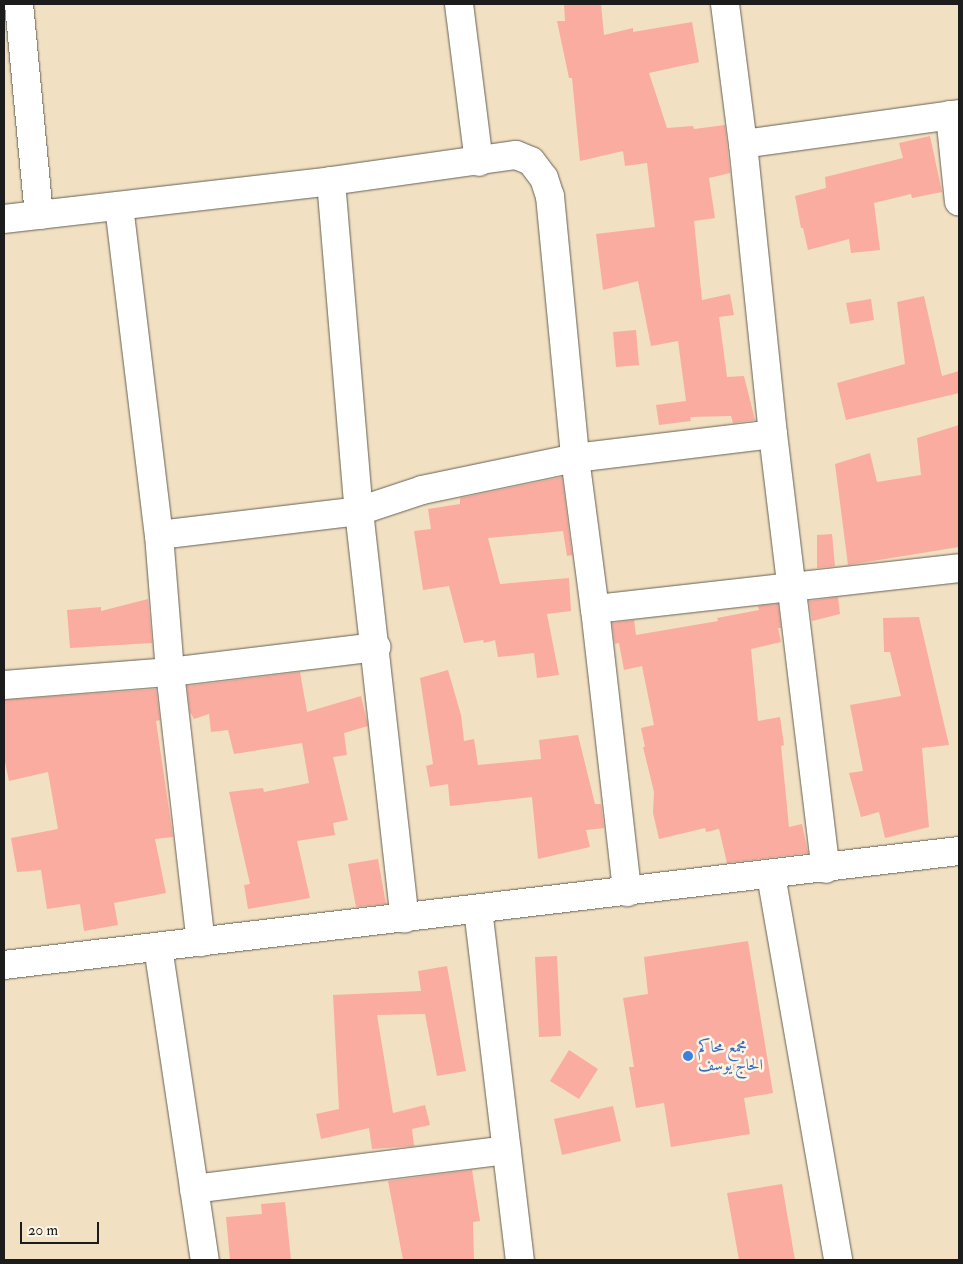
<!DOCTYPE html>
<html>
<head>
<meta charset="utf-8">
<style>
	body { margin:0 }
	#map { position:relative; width:963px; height:1264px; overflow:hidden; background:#f2e0c2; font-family:"IM FELL Double Pica",Amiri,serif }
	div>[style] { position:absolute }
	.building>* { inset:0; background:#faaca0 }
	.roads { filter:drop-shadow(0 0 1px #676156) drop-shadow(0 0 1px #676156) }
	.street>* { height:28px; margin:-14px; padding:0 14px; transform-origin:14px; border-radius:14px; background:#fff }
	.dots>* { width:14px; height:14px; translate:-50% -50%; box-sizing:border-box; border:2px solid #fcf5e5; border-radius:50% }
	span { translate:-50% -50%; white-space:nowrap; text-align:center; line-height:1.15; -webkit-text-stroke:5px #fcf5e5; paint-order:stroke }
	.shop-label { font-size:16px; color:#366cbe }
	.left { translate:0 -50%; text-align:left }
	.frame { position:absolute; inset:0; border:5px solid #1c1c1c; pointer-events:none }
	.scale { position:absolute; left:20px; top:1222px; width:79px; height:22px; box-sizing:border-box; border:2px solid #1c1c1c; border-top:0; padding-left:6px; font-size:15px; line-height:18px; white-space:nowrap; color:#1c1c1c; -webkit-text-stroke:4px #fcf5e5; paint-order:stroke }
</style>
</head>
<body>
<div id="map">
	<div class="building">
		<div style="clip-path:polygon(564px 4px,601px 4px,604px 35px,633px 28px,633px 32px,692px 22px,699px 62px,649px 73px,667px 128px,693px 126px,694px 129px,725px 125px,730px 173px,709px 178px,715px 218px,694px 221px,702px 300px,730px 294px,734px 315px,719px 317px,727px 377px,744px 376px,755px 420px,733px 423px,731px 416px,690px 417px,691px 421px,659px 425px,656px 405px,686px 401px,678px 341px,651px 346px,638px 281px,603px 290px,596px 234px,655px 227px,647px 163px,625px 166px,623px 151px,580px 161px,572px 78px,569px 78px,557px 21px,565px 21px)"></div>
		<div style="clip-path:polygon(930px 136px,942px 192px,912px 198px,911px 194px,874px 203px,880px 250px,851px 253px,849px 239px,808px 250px,803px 228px,801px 228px,795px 196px,826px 188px,825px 177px,903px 158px,899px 143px)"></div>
		<div style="clip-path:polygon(924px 296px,942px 376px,959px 371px,959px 393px,846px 420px,837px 383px,905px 364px,897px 302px)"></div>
		<div style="clip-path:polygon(871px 299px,874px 320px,850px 324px,846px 303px)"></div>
		<div style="clip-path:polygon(636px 330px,639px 365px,616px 367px,613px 332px)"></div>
		<div style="clip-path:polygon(959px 425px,959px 547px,848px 565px,835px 464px,870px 453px,877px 482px,921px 475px,917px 438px)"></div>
		<div style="clip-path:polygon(562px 477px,572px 555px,567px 556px,563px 531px,488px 538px,500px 584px,569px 578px,571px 611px,547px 614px,559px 675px,537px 678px,534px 653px,498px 657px,495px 640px,484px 643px,483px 640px,464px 643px,449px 586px,423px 590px,414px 531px,431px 529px,428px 509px,460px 504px,460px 498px)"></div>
		<div style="clip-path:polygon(832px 534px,835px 566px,817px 568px,817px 535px)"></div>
		<div style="clip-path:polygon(838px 597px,840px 614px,812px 621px,809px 601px)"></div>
		<div style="clip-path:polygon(148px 599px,152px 643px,70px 648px,67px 610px,101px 607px,101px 611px)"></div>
		<div style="clip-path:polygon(778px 604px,781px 628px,778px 628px,781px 642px,751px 649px,758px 721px,780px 717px,784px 745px,781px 746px,789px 827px,802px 824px,808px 853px,727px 863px,719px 829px,706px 832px,705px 828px,659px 839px,653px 813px,654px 792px,643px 747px,645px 747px,641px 728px,654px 725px,642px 666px,624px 670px,619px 643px,615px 644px,612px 623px,634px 620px,636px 635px,718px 621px,717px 618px,759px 610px,758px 606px)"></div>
		<div style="clip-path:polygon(919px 617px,949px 745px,922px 748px,929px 827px,885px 838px,879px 812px,861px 817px,849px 773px,863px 771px,850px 705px,901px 696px,890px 652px,884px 652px,883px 618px)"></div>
		<div style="clip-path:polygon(448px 670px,461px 715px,464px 741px,474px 739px,478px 765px,541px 759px,539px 740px,578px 735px,595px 804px,601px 804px,604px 828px,586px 830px,590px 847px,538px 859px,532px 797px,450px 806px,448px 784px,430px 787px,426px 766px,433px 764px,420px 678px)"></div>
		<div style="clip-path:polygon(300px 672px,307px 712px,361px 696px,368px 726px,344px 733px,347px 755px,333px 757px,348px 820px,333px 823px,335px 835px,297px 841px,310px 898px,248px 909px,244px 885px,250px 884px,229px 792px,263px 788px,264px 792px,309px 783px,302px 743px,234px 754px,228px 730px,211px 732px,209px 714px,194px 719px,190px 712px,187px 686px)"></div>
		<div style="clip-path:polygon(156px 689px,160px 720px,156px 721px,173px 837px,155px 839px,166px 893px,114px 903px,118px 925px,84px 931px,80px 904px,47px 909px,41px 870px,17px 872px,11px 838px,58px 829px,48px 772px,9px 781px,4px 757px,4px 700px)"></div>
		<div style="clip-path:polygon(378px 859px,386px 904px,356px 907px,348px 864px)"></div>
		<div style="clip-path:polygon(748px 941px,773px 1093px,744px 1098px,750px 1134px,671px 1147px,664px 1103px,636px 1108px,629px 1067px,634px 1067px,623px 998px,648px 994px,644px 957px)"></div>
		<div style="clip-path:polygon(557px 956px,561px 1036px,539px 1037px,535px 957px)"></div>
		<div style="clip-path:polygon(447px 966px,466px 1071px,437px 1076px,425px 1014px,377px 1015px,393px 1113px,425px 1105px,430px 1125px,412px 1129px,414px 1146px,372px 1149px,369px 1128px,321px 1139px,316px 1114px,339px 1109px,333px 995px,421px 991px,418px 971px)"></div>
		<div style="clip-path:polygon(569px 1050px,598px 1069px,579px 1099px,550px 1081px)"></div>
		<div style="clip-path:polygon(613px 1106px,621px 1141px,562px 1155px,554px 1119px)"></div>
		<div style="clip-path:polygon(472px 1170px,480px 1221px,473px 1222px,474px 1259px,403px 1260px,388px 1181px)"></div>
		<div style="clip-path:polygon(782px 1184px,795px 1260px,739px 1260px,727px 1193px)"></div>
		<div style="clip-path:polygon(285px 1202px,291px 1260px,230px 1260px,226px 1217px,262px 1214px,261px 1204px)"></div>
	</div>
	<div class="roads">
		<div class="street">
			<div style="left:19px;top:4px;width:212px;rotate:84.6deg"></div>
			<div style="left:459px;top:4px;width:159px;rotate:82.8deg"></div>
			<div style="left:725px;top:4px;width:141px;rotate:82.7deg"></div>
			<div style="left:743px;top:144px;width:292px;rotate:84.1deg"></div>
			<div style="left:773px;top:434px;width:438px;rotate:83.1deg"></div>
			<div style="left:950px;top:115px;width:87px;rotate:84.1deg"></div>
			<div style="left:743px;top:144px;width:218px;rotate:-7.9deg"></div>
			<div style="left:331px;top:181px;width:331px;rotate:85.2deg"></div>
			<div style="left:359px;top:511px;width:410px;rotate:83.6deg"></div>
			<div style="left:119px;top:206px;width:331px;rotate:83.1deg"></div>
			<div style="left:159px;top:535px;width:137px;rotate:85.4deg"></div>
			<div style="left:170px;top:672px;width:272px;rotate:83.5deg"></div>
			<div style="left:4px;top:219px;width:329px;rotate:-6.6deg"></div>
			<div style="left:331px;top:181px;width:187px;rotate:-8deg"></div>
			<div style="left:516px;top:155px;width:16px;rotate:22deg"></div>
			<div style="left:531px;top:161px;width:21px;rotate:53deg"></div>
			<div style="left:544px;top:178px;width:19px;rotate:72deg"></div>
			<div style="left:550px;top:196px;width:263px;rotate:84.5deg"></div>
			<div style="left:575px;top:458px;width:152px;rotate:82.5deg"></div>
			<div style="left:595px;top:609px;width:285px;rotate:83.5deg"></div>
			<div style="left:159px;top:535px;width:201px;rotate:-6.8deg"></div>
			<div style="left:359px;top:511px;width:66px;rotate:-18.4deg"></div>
			<div style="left:422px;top:490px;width:156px;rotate:-11.8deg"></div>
			<div style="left:575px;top:458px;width:199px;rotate:-6.9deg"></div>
			<div style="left:595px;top:609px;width:366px;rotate:-6.4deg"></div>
			<div style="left:4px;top:685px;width:167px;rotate:-4.5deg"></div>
			<div style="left:170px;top:672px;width:208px;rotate:-6.9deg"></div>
			<div style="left:771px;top:875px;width:391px;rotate:80.1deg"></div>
			<div style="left:478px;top:909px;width:354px;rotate:83.2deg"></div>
			<div style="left:158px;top:947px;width:317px;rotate:81.5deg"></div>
			<div style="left:4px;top:965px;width:962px;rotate:-6.81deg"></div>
			<div style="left:194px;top:1189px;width:315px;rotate:-7.1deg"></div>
		</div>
	</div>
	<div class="dots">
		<div style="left:688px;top:1056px;background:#3f7fe0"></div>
	</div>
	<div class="shop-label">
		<span class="left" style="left:698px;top:1056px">مجمع محاكم<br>الحاج يوسف</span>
	</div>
	<div class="frame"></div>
	<div class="scale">20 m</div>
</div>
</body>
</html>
